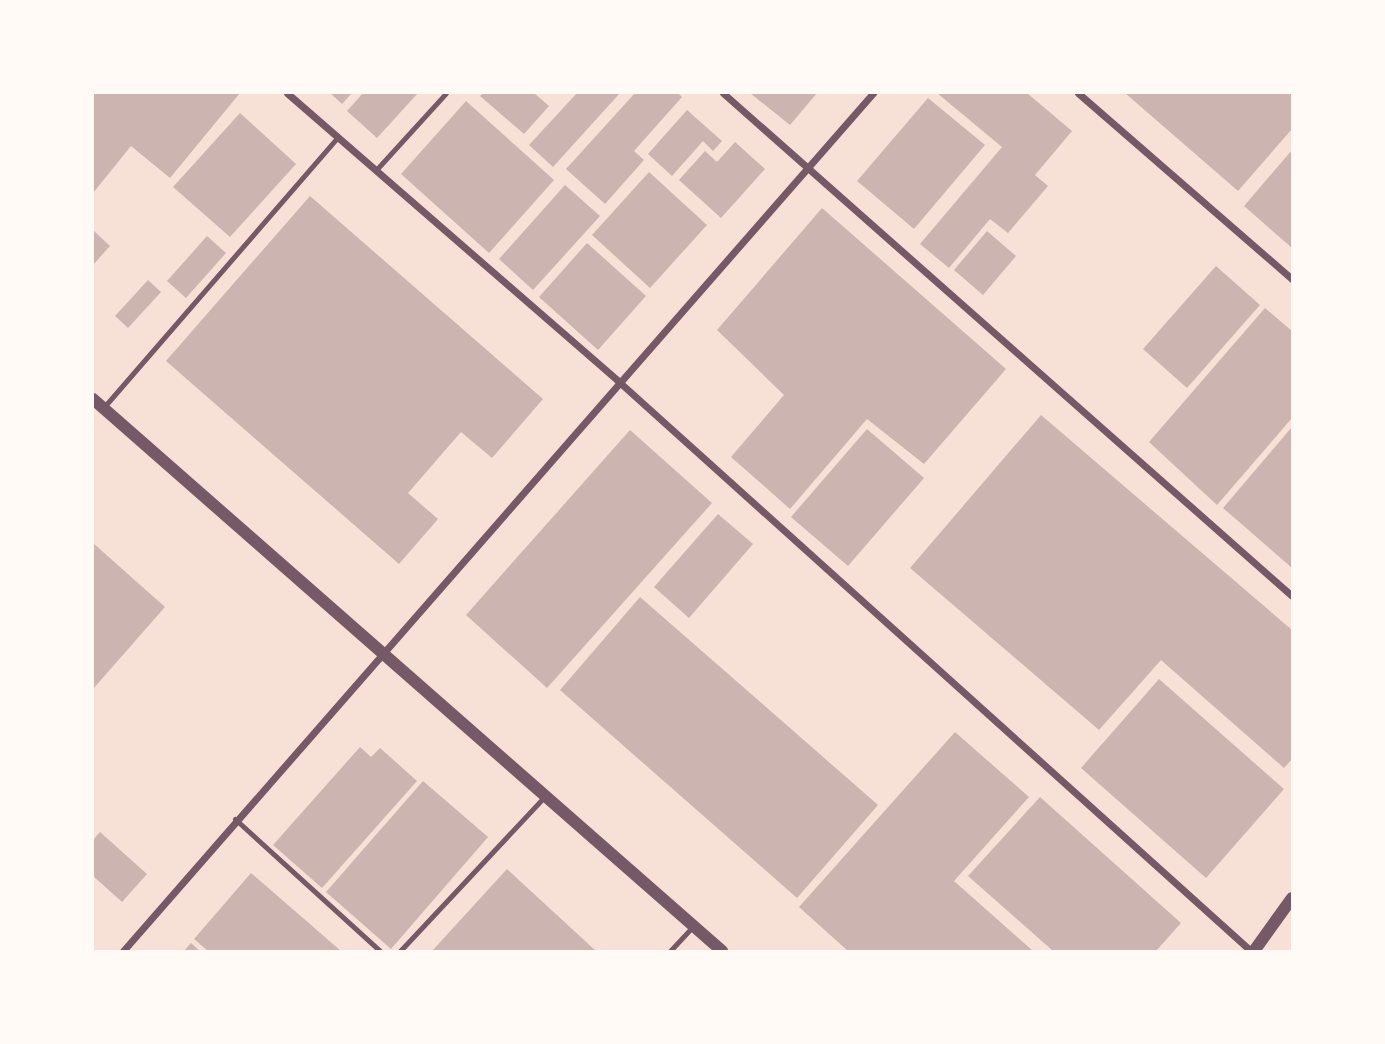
<!DOCTYPE html>
<html>
<head>
<meta charset="utf-8">
<style>
	body { margin:0 }
	#map { position:relative; width:1385px; height:1044px; overflow:hidden; background:#f7e1d7; font-family:Roboto,sans-serif }
	div>[style] { position:absolute }
	.building>* { inset:0; background:#ccb4b1 }
	.service>* { height:5px; margin:-2.5px; padding:0 2.5px; transform-origin:2.5px; border-radius:2.5px; background:#755966 }
	.minor>* { height:7px; margin:-3.5px; padding:0 3.5px; transform-origin:3.5px; border-radius:3.5px; background:#755966 }
	.tertiary>* { height:12px; margin:-6px; padding:0 6px; transform-origin:6px; border-radius:6px; background:#755966 }
	span { translate:-50% -50%; white-space:nowrap; text-align:center; line-height:1.15; -webkit-text-stroke:5px #fffaf5; paint-order:stroke }
	.frame { position:absolute; inset:0; border:94px solid #fffaf5; pointer-events:none }
</style>
</head>
<body>
<div id="map">
	<div class="building">
		<div style="clip-path:polygon(93px 93px,240px 93px,170px 178px,131px 146px,93px 193px)"></div>
		<div style="clip-path:polygon(330px 93px,352px 93px,342px 104px)"></div>
		<div style="clip-path:polygon(363px 93px,418px 93px,377px 138px,347px 111px)"></div>
		<div style="clip-path:polygon(483px 93px,534px 93px,549px 106px,524px 134px,480px 96px)"></div>
		<div style="clip-path:polygon(577px 93px,620px 93px,553px 167px,529px 145px)"></div>
		<div style="clip-path:polygon(635px 93px,678px 93px,682px 97px,634px 151px,644px 160px,605px 204px,566px 169px)"></div>
		<div style="clip-path:polygon(750px 93px,817px 93px,790px 125px)"></div>
		<div style="clip-path:polygon(937px 93px,1027px 93px,1072px 131px,1035px 175px,1048px 186px,1008px 233px,990px 219px,949px 268px,920px 244px,1002px 147px)"></div>
		<div style="clip-path:polygon(1125px 93px,1292px 93px,1292px 129px,1238px 191px)"></div>
		<div style="clip-path:polygon(928px 98px,985px 145px,914px 229px,857px 181px)"></div>
		<div style="clip-path:polygon(466px 101px,554px 180px,489px 253px,401px 174px)"></div>
		<div style="clip-path:polygon(687px 110px,722px 141px,713px 151px,703px 141px,672px 176px,648px 154px)"></div>
		<div style="clip-path:polygon(240px 113px,296px 164px,230px 237px,173px 187px)"></div>
		<div style="clip-path:polygon(735px 142px,765px 169px,721px 218px,679px 180px,705px 151px,717px 162px)"></div>
		<div style="clip-path:polygon(1292px 150px,1292px 248px,1244px 206px)"></div>
		<div style="clip-path:polygon(649px 172px,707px 225px,650px 288px,592px 235px)"></div>
		<div style="clip-path:polygon(565px 185px,600px 216px,533px 290px,499px 259px)"></div>
		<div style="clip-path:polygon(310px 196px,543px 399px,492px 458px,461px 432px,408px 493px,438px 519px,399px 564px,166px 361px)"></div>
		<div style="clip-path:polygon(822px 208px,1006px 369px,924px 464px,867px 419px,790px 509px,731px 457px,784px 395px,717px 330px)"></div>
		<div style="clip-path:polygon(93px 230px,110px 246px,93px 265px)"></div>
		<div style="clip-path:polygon(987px 231px,1016px 256px,983px 295px,954px 270px)"></div>
		<div style="clip-path:polygon(207px 236px,226px 253px,186px 298px,167px 281px)"></div>
		<div style="clip-path:polygon(587px 243px,646px 296px,598px 350px,539px 297px)"></div>
		<div style="clip-path:polygon(1216px 266px,1260px 305px,1187px 388px,1143px 349px)"></div>
		<div style="clip-path:polygon(148px 280px,161px 292px,128px 328px,115px 316px)"></div>
		<div style="clip-path:polygon(1265px 308px,1292px 331px,1292px 418px,1217px 505px,1149px 442px)"></div>
		<div style="clip-path:polygon(1041px 415px,1292px 630px,1292px 759px,1284px 768px,1161px 660px,1099px 730px,910px 568px)"></div>
		<div style="clip-path:polygon(1292px 427px,1292px 568px,1223px 508px)"></div>
		<div style="clip-path:polygon(867px 429px,924px 478px,848px 566px,791px 517px)"></div>
		<div style="clip-path:polygon(630px 430px,712px 503px,547px 688px,466px 615px)"></div>
		<div style="clip-path:polygon(718px 514px,753px 544px,689px 618px,654px 587px)"></div>
		<div style="clip-path:polygon(93px 543px,165px 607px,93px 689px)"></div>
		<div style="clip-path:polygon(640px 597px,878px 805px,797px 898px,560px 690px)"></div>
		<div style="clip-path:polygon(1159px 679px,1284px 789px,1206px 878px,1081px 768px)"></div>
		<div style="clip-path:polygon(955px 732px,1029px 797px,954px 881px,1033px 951px,848px 951px,799px 907px)"></div>
		<div style="clip-path:polygon(360px 747px,371px 757px,380px 748px,417px 781px,322px 888px,273px 845px)"></div>
		<div style="clip-path:polygon(423px 781px,488px 837px,391px 949px,326px 892px)"></div>
		<div style="clip-path:polygon(1040px 797px,1181px 923px,1156px 951px,1053px 951px,968px 876px)"></div>
		<div style="clip-path:polygon(100px 832px,147px 874px,122px 902px,93px 876px,93px 840px)"></div>
		<div style="clip-path:polygon(507px 869px,596px 951px,432px 951px)"></div>
		<div style="clip-path:polygon(251px 873px,341px 951px,208px 951px,194px 939px)"></div>
		<div style="clip-path:polygon(191px 943px,200px 951px,184px 951px)"></div>
	</div>
	<div class="service">
		<div style="left:376px;top:170px;width:104px;rotate:-47.7deg"></div>
		<div style="left:104px;top:407px;width:357px;rotate:-49.1deg"></div>
		<div style="left:235px;top:819px;width:196px;rotate:42.3deg"></div>
		<div style="left:400px;top:951px;width:211px;rotate:-46.9deg"></div>
		<div style="left:670px;top:951px;width:34px;rotate:-47deg"></div>
	</div>
	<div class="minor">
		<div style="left:287px;top:93px;width:437px;rotate:41deg"></div>
		<div style="left:617px;top:380px;width:853px;rotate:42.01deg"></div>
		<div style="left:723px;top:93px;width:759px;rotate:41.48deg"></div>
		<div style="left:1078px;top:93px;width:284px;rotate:41deg"></div>
		<div style="left:123px;top:951px;width:1140px;rotate:-48.84deg"></div>
	</div>
	<div class="tertiary">
		<div style="left:93px;top:399px;width:837px;rotate:41.27deg"></div>
		<div style="left:1254px;top:951px;width:65px;rotate:-54.4deg"></div>
	</div>
	<div class="frame"></div>
</div>
</body>
</html>
